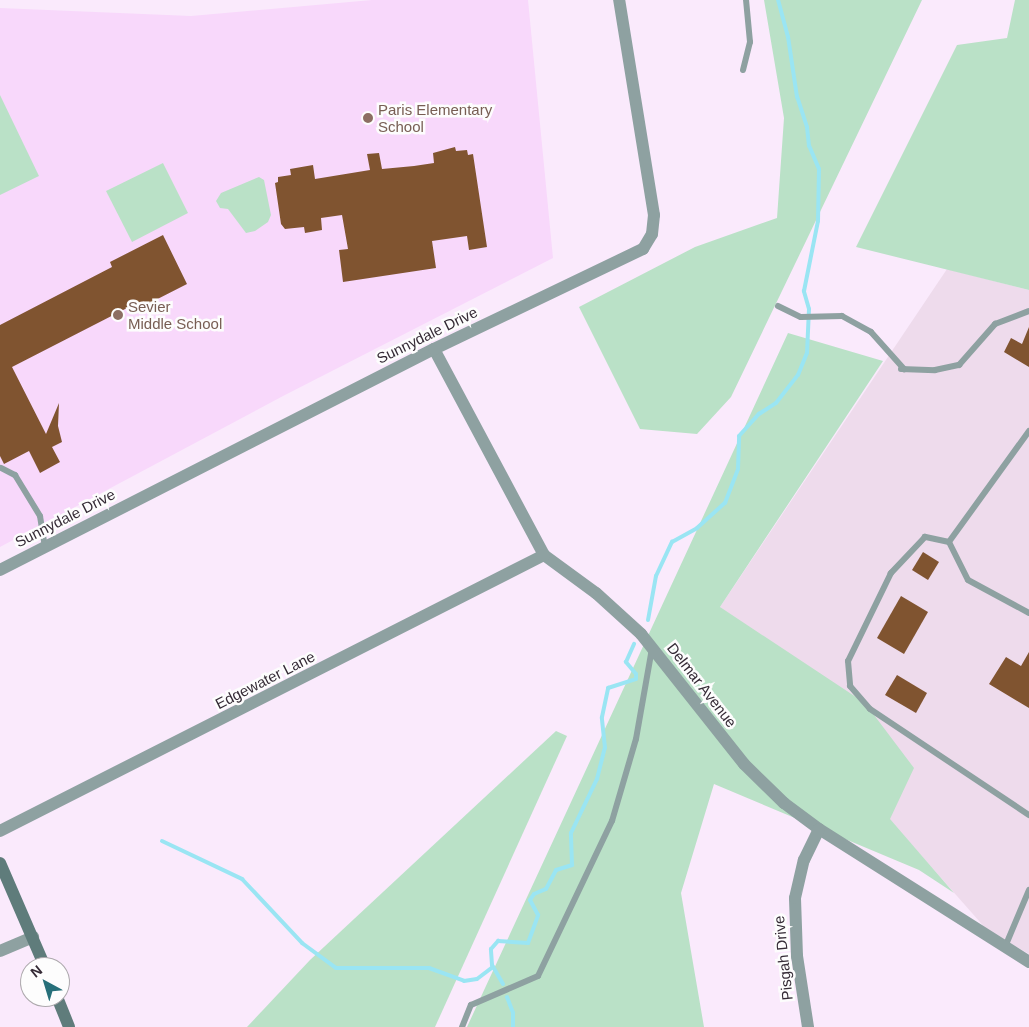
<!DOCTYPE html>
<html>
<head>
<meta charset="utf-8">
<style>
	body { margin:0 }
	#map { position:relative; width:1029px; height:1027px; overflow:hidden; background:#faeafc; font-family:Arial,sans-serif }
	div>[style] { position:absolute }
	.commercial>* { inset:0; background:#eedbec }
	.built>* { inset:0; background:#f8d8fb }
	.green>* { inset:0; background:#bae1c7 }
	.stream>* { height:4px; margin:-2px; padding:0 2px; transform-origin:2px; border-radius:2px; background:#9ae5f3 }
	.building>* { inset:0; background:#805430 }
	.lane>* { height:6px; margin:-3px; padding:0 3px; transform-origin:3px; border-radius:3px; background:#8ea1a1 }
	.street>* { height:12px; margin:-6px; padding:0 6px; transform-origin:6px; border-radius:6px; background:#8ea1a1 }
	.secondary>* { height:12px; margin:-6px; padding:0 6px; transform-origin:6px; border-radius:6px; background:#5f7c7b }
	.dots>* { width:14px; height:14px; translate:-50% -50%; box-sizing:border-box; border:2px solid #fdfdfd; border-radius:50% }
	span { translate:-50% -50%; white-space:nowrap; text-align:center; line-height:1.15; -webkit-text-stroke:5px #fdfdfd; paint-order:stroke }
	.education-label { font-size:15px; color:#785e54 }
	.left { translate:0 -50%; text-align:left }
	.street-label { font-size:15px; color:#352b36 }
	.north { position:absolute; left:20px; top:957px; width:50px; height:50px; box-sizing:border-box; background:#fdfdfd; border:1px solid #ada9ad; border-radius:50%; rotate:321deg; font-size:14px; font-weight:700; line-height:20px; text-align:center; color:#352b36 }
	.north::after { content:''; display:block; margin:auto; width:18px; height:22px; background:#27707a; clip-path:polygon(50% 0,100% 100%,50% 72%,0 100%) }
</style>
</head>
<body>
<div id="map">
	<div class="commercial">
		<div style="clip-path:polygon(947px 269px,1029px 290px,1029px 954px,987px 930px,889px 819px,720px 607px)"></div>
	</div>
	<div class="built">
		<div style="clip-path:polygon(372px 0,528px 0,553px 258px,283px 396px,0 547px,0 8px,191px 16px)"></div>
	</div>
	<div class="green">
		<div style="clip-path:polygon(764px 0,922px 0,731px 397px,697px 434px,640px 429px,579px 307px,695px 247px,777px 218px,784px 118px)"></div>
		<div style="clip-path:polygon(1015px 0,1029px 0,1029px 290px,856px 247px,957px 45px,1007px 38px)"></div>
		<div style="clip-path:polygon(0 95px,39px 176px,0 195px)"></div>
		<div style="clip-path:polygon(163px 163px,188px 213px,132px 242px,106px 191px)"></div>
		<div style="clip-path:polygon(259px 177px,264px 180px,271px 215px,268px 222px,255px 231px,246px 233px,228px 209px,220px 208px,216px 201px,221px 193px)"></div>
		<div style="clip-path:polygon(788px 333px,883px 361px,720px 607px,865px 703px,914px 768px,890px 819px,954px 893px,919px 870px,714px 784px,681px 893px,704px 1027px,467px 1027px)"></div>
		<div style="clip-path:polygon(556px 731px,567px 736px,435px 1027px,247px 1027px,310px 960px)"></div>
	</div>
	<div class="stream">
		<div style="left:648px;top:620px;width:45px;rotate:-79.7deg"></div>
		<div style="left:656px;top:576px;width:38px;rotate:-65deg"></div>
		<div style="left:672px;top:542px;width:29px;rotate:-29deg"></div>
		<div style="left:697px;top:528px;width:38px;rotate:-42deg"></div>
		<div style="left:725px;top:503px;width:36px;rotate:-69deg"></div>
		<div style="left:738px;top:469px;width:33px;rotate:-88deg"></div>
		<div style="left:739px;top:436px;width:30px;rotate:-48deg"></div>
		<div style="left:759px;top:414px;width:20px;rotate:-33deg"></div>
		<div style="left:776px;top:403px;width:36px;rotate:-52deg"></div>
		<div style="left:798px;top:375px;width:24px;rotate:-68deg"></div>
		<div style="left:807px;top:353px;width:44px;rotate:-87.4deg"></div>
		<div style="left:809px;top:309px;width:19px;rotate:-106deg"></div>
		<div style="left:804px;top:291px;width:71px;rotate:-78.7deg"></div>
		<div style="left:818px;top:221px;width:52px;rotate:-88.9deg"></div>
		<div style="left:819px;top:169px;width:25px;rotate:-113deg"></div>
		<div style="left:809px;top:146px;width:19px;rotate:-96deg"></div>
		<div style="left:807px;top:127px;width:32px;rotate:-108deg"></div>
		<div style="left:797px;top:97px;width:61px;rotate:-98.5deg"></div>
		<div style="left:788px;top:37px;width:38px;rotate:-105deg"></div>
		<div style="left:162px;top:841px;width:89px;rotate:25.4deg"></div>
		<div style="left:242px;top:879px;width:88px;rotate:46.8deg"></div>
		<div style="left:302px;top:943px;width:42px;rotate:36.3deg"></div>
		<div style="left:336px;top:968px;width:93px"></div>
		<div style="left:429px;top:968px;width:37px;rotate:20deg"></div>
		<div style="left:464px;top:981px;width:13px;rotate:-9deg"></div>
		<div style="left:477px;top:979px;width:20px;rotate:-37deg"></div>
		<div style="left:503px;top:984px;width:22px;rotate:-120deg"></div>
		<div style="left:492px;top:965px;width:16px;rotate:-94deg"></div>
		<div style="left:491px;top:949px;width:11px;rotate:-49deg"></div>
		<div style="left:498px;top:941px;width:30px;rotate:4deg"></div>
		<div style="left:528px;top:943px;width:30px;rotate:-70deg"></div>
		<div style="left:538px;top:915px;width:17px;rotate:-118deg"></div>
		<div style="left:530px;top:900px;width:7px;rotate:-56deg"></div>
		<div style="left:534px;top:894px;width:13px;rotate:-23deg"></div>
		<div style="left:546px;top:889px;width:21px;rotate:-62deg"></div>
		<div style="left:556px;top:870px;width:17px;rotate:-17deg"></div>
		<div style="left:572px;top:865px;width:32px;rotate:-92deg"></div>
		<div style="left:571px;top:833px;width:60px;rotate:-64.3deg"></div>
		<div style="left:597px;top:779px;width:32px;rotate:-76deg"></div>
		<div style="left:605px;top:748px;width:31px;rotate:-96deg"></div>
		<div style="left:602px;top:717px;width:30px;rotate:-78deg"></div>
		<div style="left:608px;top:688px;width:29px;rotate:-18deg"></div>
		<div style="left:636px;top:679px;width:5px;rotate:-90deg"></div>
		<div style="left:636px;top:674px;width:16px;rotate:-130deg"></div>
		<div style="left:626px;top:662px;width:20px;rotate:-66deg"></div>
		<div style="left:507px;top:997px;width:17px;rotate:69deg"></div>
		<div style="left:513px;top:1013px;width:14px;rotate:90deg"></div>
	</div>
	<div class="building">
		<div style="clip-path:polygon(455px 147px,456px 151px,467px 150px,468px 155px,473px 154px,487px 247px,469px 250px,467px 236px,432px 241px,436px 268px,343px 282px,339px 250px,348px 249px,342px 215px,321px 218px,322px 230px,305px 233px,304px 227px,285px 229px,281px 224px,275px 183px,278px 182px,278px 177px,291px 175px,290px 169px,313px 165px,315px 179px,370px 170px,367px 154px,379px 153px,382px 169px,414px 166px,434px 163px,433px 153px)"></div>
		<div style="clip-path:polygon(163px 235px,187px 284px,134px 311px,131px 306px,12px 367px,46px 434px,59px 403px,58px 426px,62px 442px,52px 447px,60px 462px,40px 473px,29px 451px,4px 464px,0 456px,0 325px,112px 267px,110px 262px)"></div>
		<div style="clip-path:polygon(1029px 327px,1029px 367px,1004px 352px,1011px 338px,1022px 344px)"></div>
		<div style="clip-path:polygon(923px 552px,939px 562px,928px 580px,912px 570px)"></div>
		<div style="clip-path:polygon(901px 596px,928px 612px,904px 654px,877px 638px)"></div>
		<div style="clip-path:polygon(1029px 652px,1029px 708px,989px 684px,1006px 657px,1021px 666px)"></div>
		<div style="clip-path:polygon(897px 675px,927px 693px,916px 713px,885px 695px)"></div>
	</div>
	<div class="lane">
		<div style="left:743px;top:70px;width:29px;rotate:-76deg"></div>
		<div style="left:750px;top:42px;width:42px;rotate:-95.4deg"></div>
		<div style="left:778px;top:306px;width:25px;rotate:26deg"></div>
		<div style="left:801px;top:317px;width:41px;rotate:-1.4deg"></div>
		<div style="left:842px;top:316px;width:33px;rotate:29deg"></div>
		<div style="left:871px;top:332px;width:50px;rotate:48.3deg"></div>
		<div style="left:901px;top:369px;width:34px;rotate:2deg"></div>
		<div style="left:935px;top:370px;width:25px;rotate:-12deg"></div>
		<div style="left:959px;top:365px;width:55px;rotate:-48.7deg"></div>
		<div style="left:995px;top:324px;width:36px;rotate:-21deg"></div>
		<div style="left:1029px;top:431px;width:137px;rotate:125.8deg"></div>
		<div style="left:949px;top:542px;width:42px;rotate:63.4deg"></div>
		<div style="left:968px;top:580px;width:69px;rotate:28.4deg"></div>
		<div style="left:1px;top:468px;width:16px;rotate:27deg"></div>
		<div style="left:15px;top:475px;width:48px;rotate:58.6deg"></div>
		<div style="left:40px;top:516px;width:31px;rotate:81deg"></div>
		<div style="left:949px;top:542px;width:25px;rotate:-168deg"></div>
		<div style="left:925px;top:537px;width:50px;rotate:133.4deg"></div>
		<div style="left:891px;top:573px;width:98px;rotate:116deg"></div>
		<div style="left:848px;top:661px;width:25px;rotate:85deg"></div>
		<div style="left:850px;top:686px;width:30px;rotate:49deg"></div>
		<div style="left:870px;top:709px;width:191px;rotate:33.7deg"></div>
		<div style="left:1005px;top:947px;width:62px;rotate:-67.2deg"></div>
		<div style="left:462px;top:1027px;width:24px;rotate:-68deg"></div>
		<div style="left:471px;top:1005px;width:73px;rotate:-23.4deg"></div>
		<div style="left:538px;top:976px;width:172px;rotate:-64.5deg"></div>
		<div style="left:612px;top:821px;width:85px;rotate:-73.7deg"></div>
		<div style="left:636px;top:739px;width:92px;rotate:-80deg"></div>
	</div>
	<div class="street">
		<div style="left:434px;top:349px;width:234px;rotate:61.9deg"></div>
		<div style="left:544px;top:555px;width:64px;rotate:36.2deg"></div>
		<div style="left:596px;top:593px;width:61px;rotate:42.3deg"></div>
		<div style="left:641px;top:634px;width:166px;rotate:51.6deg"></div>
		<div style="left:744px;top:764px;width:56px;rotate:44.3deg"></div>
		<div style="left:784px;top:803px;width:44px;rotate:36.6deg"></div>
		<div style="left:819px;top:829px;width:249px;rotate:32.3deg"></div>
		<div style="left:0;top:570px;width:487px;rotate:-27deg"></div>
		<div style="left:434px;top:349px;width:232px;rotate:-25.6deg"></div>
		<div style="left:643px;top:249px;width:17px;rotate:-59deg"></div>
		<div style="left:652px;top:234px;width:19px;rotate:-84deg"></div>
		<div style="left:654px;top:215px;width:218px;rotate:-99.2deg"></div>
		<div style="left:0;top:831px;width:610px;rotate:-26.9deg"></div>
		<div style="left:0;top:951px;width:36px;rotate:-23deg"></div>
		<div style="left:808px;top:1027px;width:72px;rotate:-98.8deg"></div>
		<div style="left:797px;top:956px;width:58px;rotate:-92deg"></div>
		<div style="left:795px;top:898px;width:39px;rotate:-77deg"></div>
		<div style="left:804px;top:860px;width:34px;rotate:-64deg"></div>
	</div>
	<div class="secondary">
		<div style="left:0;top:863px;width:113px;rotate:66.6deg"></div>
		<div style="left:57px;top:997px;width:32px;rotate:68deg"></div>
	</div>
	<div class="dots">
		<div style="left:368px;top:118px;background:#8d6e63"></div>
		<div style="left:118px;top:315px;background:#8d6e63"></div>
	</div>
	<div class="education-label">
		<span class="left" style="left:378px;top:118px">Paris Elementary<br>School</span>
		<span class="left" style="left:128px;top:315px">Sevier<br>Middle School</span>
	</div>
	<div class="street-label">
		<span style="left:427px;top:335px;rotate:-26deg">Sunnydale Drive</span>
		<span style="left:65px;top:518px;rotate:-27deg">Sunnydale Drive</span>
		<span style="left:265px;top:680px;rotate:-27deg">Edgewater Lane</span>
		<span style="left:702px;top:685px;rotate:52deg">Delmar Avenue</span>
		<span style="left:783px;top:958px;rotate:-96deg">Pisgah Drive</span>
	</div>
	<div class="north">N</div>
</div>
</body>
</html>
